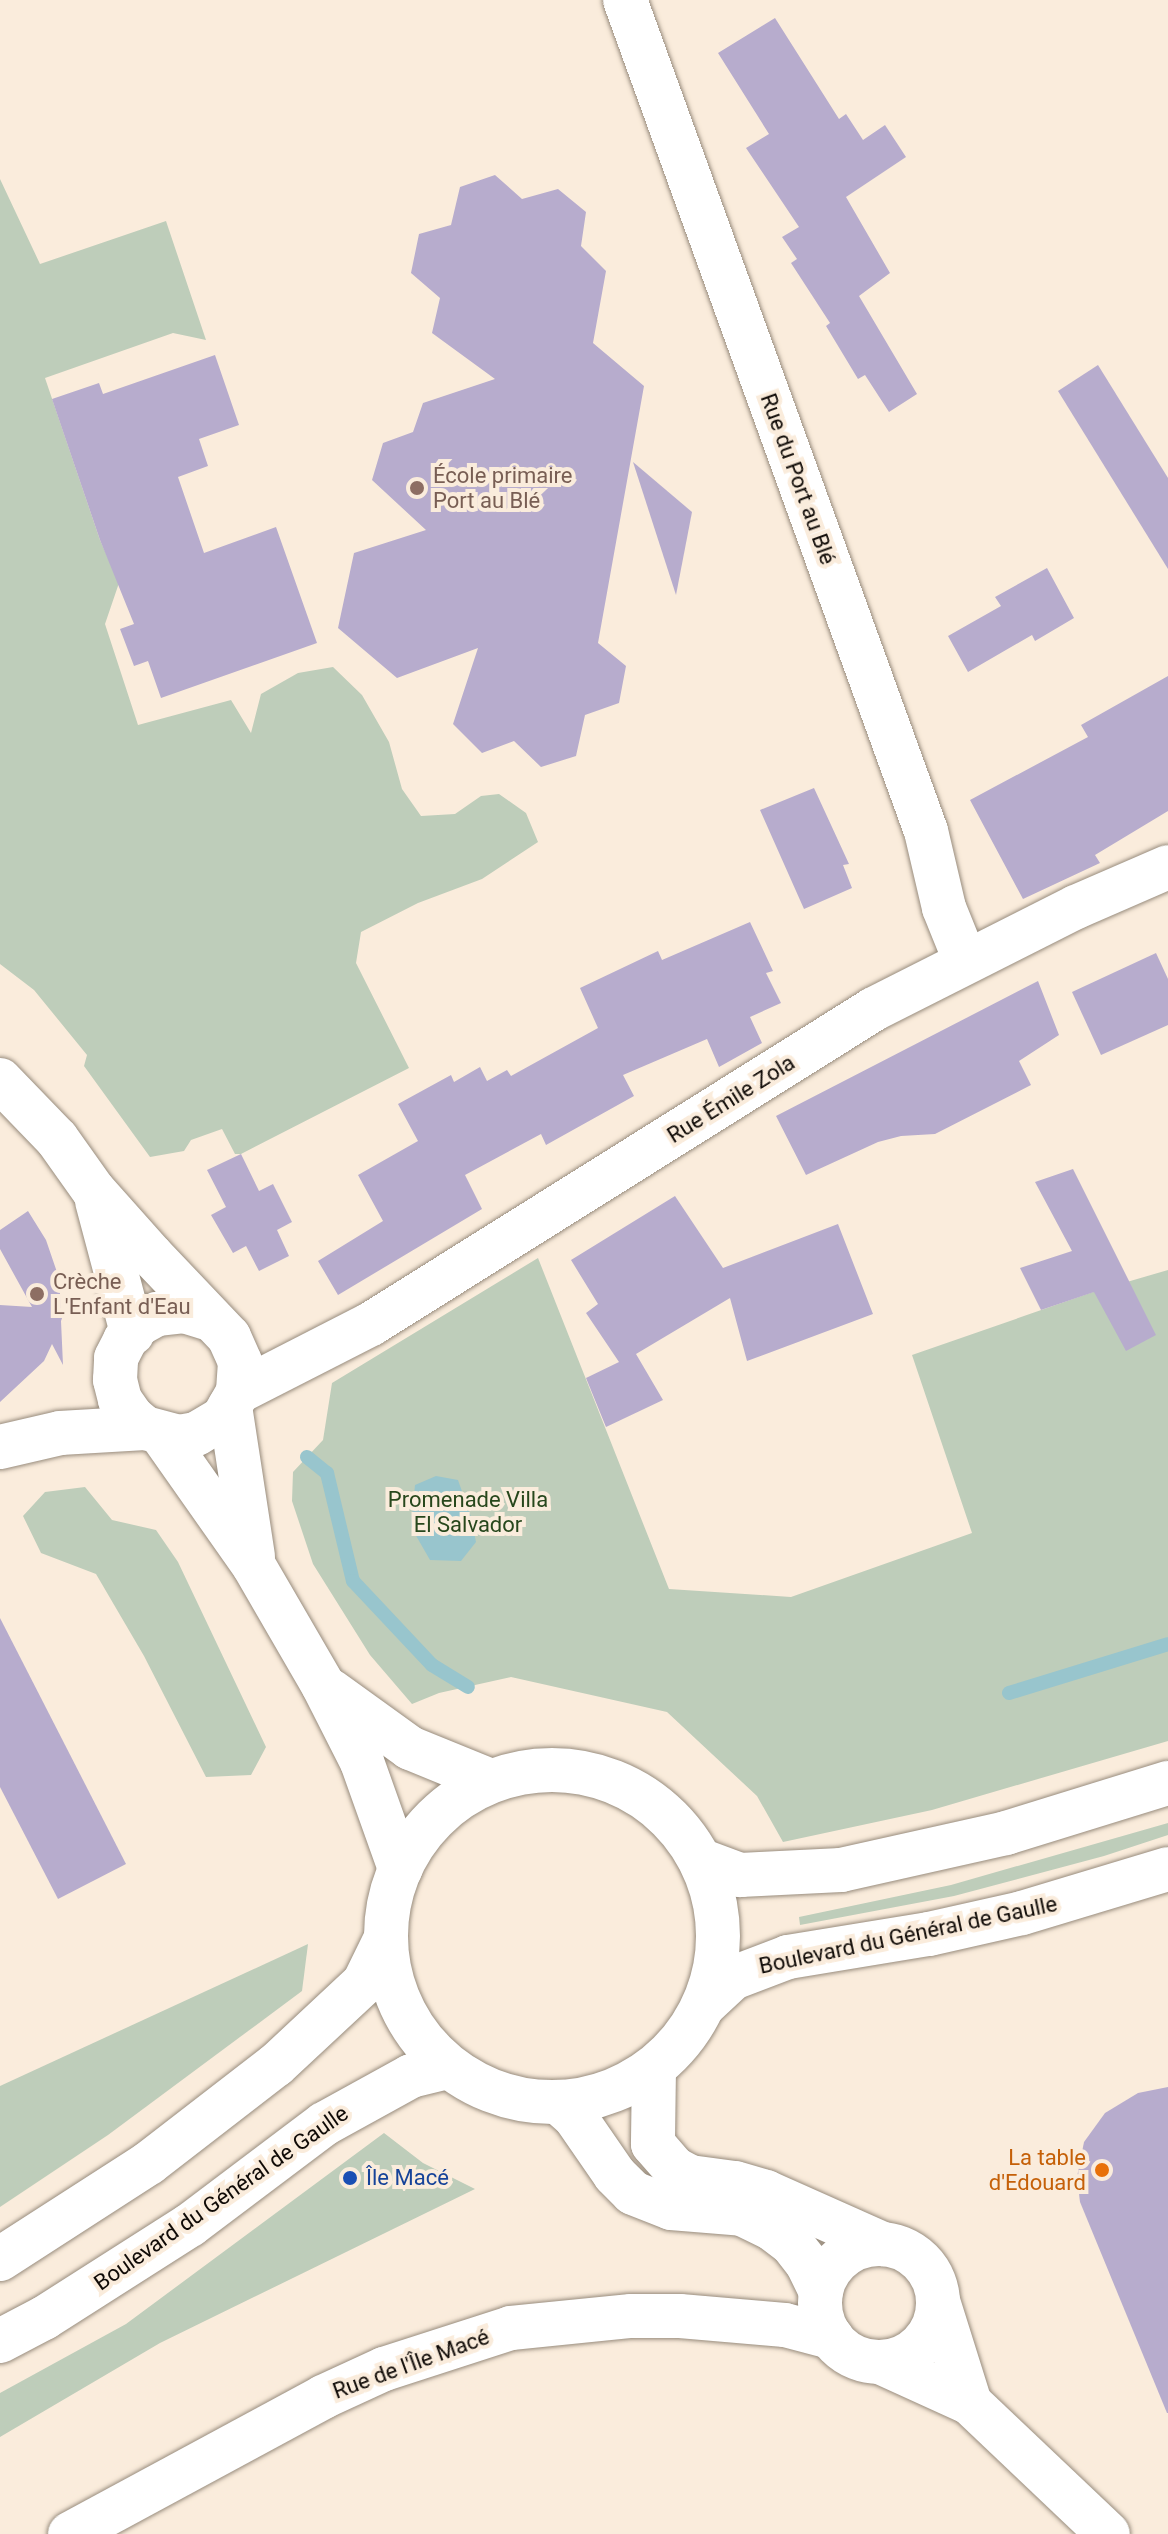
<!DOCTYPE html>
<html>
<head>
<meta charset="utf-8">
<style>
	body { margin:0 }
	#map { position:relative; width:1168px; height:2534px; overflow:hidden; background:#faecdc; font-family:Roboto,sans-serif }
	div>[style] { position:absolute }
	.green>* { inset:0; background:#becdba }
	.water>* { inset:0; background:#98c5cd }
	.stream>* { height:14px; margin:-7px; padding:0 7px; transform-origin:7px; border-radius:7px; background:#98c5cd }
	.building>* { inset:0; background:#b7accd }
	.roads { filter:drop-shadow(0 0 2px #988c7d) drop-shadow(0 0 2px #988c7d) }
	.minor>* { height:44px; margin:-22px; padding:0 22px; transform-origin:22px; border-radius:22px; background:#fff }
	.tertiary>* { height:44px; margin:-22px; padding:0 22px; transform-origin:22px; border-radius:22px; background:#fff }
	.tertiary>.ring { margin:-22px; padding:0; box-sizing:content-box; background:none; border:44px solid #fff; border-radius:50% }
	.secondary>* { height:44px; margin:-22px; padding:0 22px; transform-origin:22px; border-radius:22px; background:#fff }
	.secondary>.ring { margin:-22px; padding:0; box-sizing:content-box; background:none; border:44px solid #fff; border-radius:50% }
	.dots>* { width:22px; height:22px; translate:-50% -50%; box-sizing:border-box; border:4px solid #faecdc; border-radius:50% }
	span { translate:-50% -50%; white-space:nowrap; text-align:center; line-height:1.15; -webkit-text-stroke:8px #faecdc; paint-order:stroke }
	.education-label { font-size:22px; color:#785e54 }
	.left { translate:0 -50%; text-align:left }
	.street-label { font-size:22px; color:#0f0a06 }
	.park-label { font-size:22px; color:#27471c }
	.food-label { font-size:22px; color:#c56008 }
	.right { translate:-100% -50%; text-align:right }
	.transit-label { font-size:22px; color:#164399 }
</style>
</head>
<body>
<div id="map">
	<div class="green">
		<div style="clip-path:polygon(0 179px,40px 264px,166px 221px,206px 340px,173px 333px,45px 378px,100px 540px,119px 583px,105px 624px,138px 725px,231px 700px,251px 733px,261px 694px,298px 673px,333px 667px,362px 695px,389px 742px,402px 789px,421px 816px,455px 814px,481px 796px,499px 794px,526px 813px,538px 842px,482px 879px,418px 903px,361px 932px,356px 963px,409px 1068px,241px 1154px,235px 1154px,222px 1129px,191px 1140px,184px 1151px,150px 1157px,84px 1066px,87px 1055px,34px 990px,0 964px)"></div>
		<div style="clip-path:polygon(538px 1258px,669px 1589px,791px 1597px,972px 1533px,912px 1355px,1096px 1291px,1168px 1270px,1168px 1741px,932px 1810px,783px 1842px,757px 1796px,667px 1712px,511px 1677px,439px 1693px,412px 1704px,370px 1655px,313px 1564px,292px 1501px,293px 1472px,323px 1440px,332px 1383px)"></div>
		<div style="clip-path:polygon(85px 1487px,112px 1520px,156px 1530px,178px 1562px,266px 1747px,251px 1775px,206px 1777px,144px 1656px,96px 1574px,41px 1553px,23px 1516px,45px 1492px)"></div>
		<div style="clip-path:polygon(1168px 1823px,1168px 1835px,1104px 1856px,954px 1896px,800px 1925px,799px 1917px,951px 1885px)"></div>
		<div style="clip-path:polygon(308px 1944px,302px 1991px,108px 2135px,0 2207px,0 2086px)"></div>
		<div style="clip-path:polygon(384px 2133px,423px 2163px,475px 2189px,160px 2343px,0 2437px,0 2393px,126px 2324px)"></div>
	</div>
	<div class="water">
		<div style="clip-path:polygon(436px 1476px,458px 1480px,471px 1517px,476px 1542px,461px 1561px,430px 1560px,411px 1527px,415px 1485px)"></div>
	</div>
	<div class="stream">
		<div style="left:307px;top:1457px;width:26px;rotate:39deg"></div>
		<div style="left:327px;top:1473px;width:111px;rotate:76.5deg"></div>
		<div style="left:353px;top:1581px;width:115px;rotate:46.8deg"></div>
		<div style="left:432px;top:1665px;width:42px;rotate:31.4deg"></div>
		<div style="left:1009px;top:1693px;width:166px;rotate:-17.1deg"></div>
	</div>
	<div class="building">
		<div style="clip-path:polygon(775px 18px,839px 119px,846px 114px,863px 140px,885px 125px,906px 157px,846px 197px,890px 273px,859px 296px,917px 394px,889px 412px,865px 375px,858px 379px,826px 326px,830px 323px,791px 263px,797px 259px,782px 237px,799px 227px,746px 148px,769px 134px,718px 53px)"></div>
		<div style="clip-path:polygon(495px 175px,522px 199px,558px 189px,586px 212px,581px 246px,606px 271px,593px 343px,644px 386px,598px 643px,626px 666px,619px 703px,585px 715px,576px 756px,541px 767px,514px 741px,482px 753px,453px 724px,478px 648px,397px 678px,338px 628px,354px 553px,426px 530px,372px 480px,383px 443px,413px 432px,423px 403px,495px 379px,432px 333px,440px 298px,411px 273px,419px 234px,451px 225px,460px 187px)"></div>
		<div style="clip-path:polygon(215px 355px,239px 425px,199px 439px,208px 466px,178px 477px,204px 553px,276px 527px,317px 643px,161px 698px,148px 661px,134px 666px,120px 629px,134px 624px,100px 540px,52px 399px,99px 383px,103px 394px)"></div>
		<div style="clip-path:polygon(1098px 365px,1168px 478px,1168px 569px,1058px 391px)"></div>
		<div style="clip-path:polygon(633px 462px,692px 512px,676px 595px)"></div>
		<div style="clip-path:polygon(1047px 568px,1074px 618px,1035px 641px,1032px 635px,968px 672px,948px 636px,1001px 606px,995px 597px)"></div>
		<div style="clip-path:polygon(1168px 676px,1168px 811px,1095px 855px,1100px 863px,1023px 899px,970px 800px,1088px 737px,1081px 725px)"></div>
		<div style="clip-path:polygon(814px 788px,849px 864px,843px 865px,852px 888px,804px 909px,760px 810px)"></div>
		<div style="clip-path:polygon(750px 922px,773px 971px,766px 973px,781px 1003px,750px 1017px,762px 1043px,719px 1067px,707px 1039px,623px 1075px,634px 1096px,546px 1145px,541px 1134px,465px 1175px,482px 1209px,338px 1295px,318px 1261px,383px 1221px,358px 1175px,418px 1141px,398px 1104px,451px 1075px,454px 1082px,480px 1067px,487px 1081px,507px 1070px,511px 1076px,598px 1028px,580px 988px,658px 951px,662px 960px)"></div>
		<div style="clip-path:polygon(1156px 953px,1168px 979px,1168px 1025px,1101px 1055px,1072px 992px)"></div>
		<div style="clip-path:polygon(1038px 981px,1059px 1035px,1019px 1061px,1031px 1085px,935px 1134px,901px 1136px,878px 1142px,806px 1175px,776px 1116px)"></div>
		<div style="clip-path:polygon(241px 1154px,259px 1191px,273px 1184px,292px 1222px,277px 1230px,289px 1256px,259px 1271px,246px 1246px,233px 1253px,211px 1215px,226px 1207px,207px 1170px)"></div>
		<div style="clip-path:polygon(1073px 1169px,1156px 1335px,1126px 1351px,1094px 1292px,1041px 1310px,1020px 1268px,1072px 1251px,1035px 1182px)"></div>
		<div style="clip-path:polygon(675px 1196px,723px 1268px,838px 1224px,873px 1314px,747px 1361px,730px 1298px,636px 1354px,663px 1400px,606px 1427px,586px 1378px,619px 1362px,586px 1313px,598px 1304px,571px 1260px)"></div>
		<div style="clip-path:polygon(28px 1211px,46px 1240px,59px 1278px,61px 1310px,65px 1310px,61px 1321px,63px 1365px,52px 1344px,44px 1361px,0 1402px,0 1305px,32px 1307px,0 1249px,0 1230px)"></div>
		<div style="clip-path:polygon(0 1618px,126px 1864px,58px 1899px,0 1787px)"></div>
		<div style="clip-path:polygon(1168px 2087px,1168px 2413px,1167px 2413px,1080px 2202px,1077px 2177px,1084px 2142px,1105px 2113px,1138px 2093px)"></div>
	</div>
	<div class="roads">
		<div class="minor">
			<div style="left:625px;top:0;width:884px;rotate:70.09deg"></div>
			<div style="left:926px;top:831px;width:79px;rotate:76.8deg"></div>
			<div style="left:944px;top:908px;width:56px;rotate:68deg"></div>
			<div style="left:238px;top:1392px;width:149px;rotate:-27.1deg"></div>
			<div style="left:371px;top:1324px;width:593px;rotate:-32.06deg"></div>
			<div style="left:874px;top:1009px;width:226px;rotate:-26.8deg"></div>
			<div style="left:1076px;top:907px;width:100px;rotate:-23.5deg"></div>
			<div style="left:0;top:1447px;width:62px;rotate:-13.1deg"></div>
			<div style="left:60px;top:1433px;width:85px;rotate:-3.4deg"></div>
			<div style="left:938px;top:2301px;width:107px;rotate:72.6deg"></div>
			<div style="left:880px;top:2362px;width:99px;rotate:24.5deg"></div>
			<div style="left:970px;top:2403px;width:190px;rotate:43.5deg"></div>
		</div>
		<div class="tertiary">
			<div style="left:0;top:1080px;width:82px;rotate:46deg"></div>
			<div style="left:57px;top:1139px;width:64px;rotate:54.6deg"></div>
			<div style="left:94px;top:1191px;width:86px;rotate:48.3deg"></div>
			<div style="left:151px;top:1255px;width:113px;rotate:46.4deg"></div>
			<div style="left:229px;top:1337px;width:27px;rotate:66deg"></div>
			<div style="left:240px;top:1362px;width:30px;rotate:94deg"></div>
			<div style="left:238px;top:1392px;width:30px;rotate:120deg"></div>
			<div style="left:223px;top:1418px;width:31px;rotate:149deg"></div>
			<div style="left:196px;top:1434px;width:17px;rotate:170deg"></div>
			<div style="left:179px;top:1437px;width:35px;rotate:-165deg"></div>
			<div style="left:145px;top:1428px;width:17px;rotate:-140deg"></div>
			<div style="left:132px;top:1417px;width:21px;rotate:-125deg"></div>
			<div style="left:120px;top:1400px;width:21px;rotate:-104deg"></div>
			<div style="left:115px;top:1380px;width:22px;rotate:-87deg"></div>
			<div style="left:116px;top:1358px;width:20px;rotate:-63deg"></div>
			<div style="left:125px;top:1340px;width:21px;rotate:-49deg"></div>
			<div style="left:139px;top:1324px;width:21px;rotate:-29deg"></div>
			<div style="left:157px;top:1314px;width:27px;rotate:-6deg"></div>
			<div style="left:184px;top:1311px;width:27px;rotate:17deg"></div>
			<div style="left:97px;top:1201px;width:137px;rotate:75.1deg"></div>
			<div style="left:230px;top:1406px;width:152px;rotate:81.3deg"></div>
			<div style="left:162px;top:1435px;width:160px;rotate:54.9deg"></div>
			<div style="left:254px;top:1566px;width:138px;rotate:59.9deg"></div>
			<div style="left:323px;top:1685px;width:86px;rotate:63.1deg"></div>
			<div style="left:362px;top:1762px;width:114px;rotate:70.4deg"></div>
			<div style="left:331px;top:1691px;width:97px;rotate:35.8deg"></div>
			<div style="left:410px;top:1748px;width:87px;rotate:22.2deg"></div>
			<div style="left:654px;top:2068px;width:76px;rotate:90.8deg"></div>
			<div style="left:653px;top:2144px;width:33px;rotate:49deg"></div>
			<div style="left:675px;top:2169px;width:17px;rotate:28deg"></div>
			<div style="left:690px;top:2177px;width:45px;rotate:7.6deg"></div>
			<div style="left:735px;top:2183px;width:32px;rotate:16deg"></div>
			<div style="left:766px;top:2192px;width:128px;rotate:24deg"></div>
			<div style="left:558px;top:2102px;width:23px;rotate:41deg"></div>
			<div style="left:575px;top:2117px;width:70px;rotate:55.4deg"></div>
			<div style="left:615px;top:2175px;width:25px;rotate:45deg"></div>
			<div style="left:633px;top:2193px;width:41px;rotate:21.5deg"></div>
			<div style="left:671px;top:2208px;width:71px;rotate:4.8deg"></div>
			<div style="left:742px;top:2214px;width:32px;rotate:26deg"></div>
			<div style="left:771px;top:2228px;width:26px;rotate:37deg"></div>
			<div style="left:792px;top:2244px;width:24px;rotate:52deg"></div>
			<div style="left:807px;top:2263px;width:32px;rotate:64deg"></div>
			<div class="ring" style="left:820px;top:2244px;width:74px;height:74px"></div>
			<div style="left:70px;top:2534px;width:288px;rotate:-28.4deg"></div>
			<div style="left:323px;top:2397px;width:67px;rotate:-24.7deg"></div>
			<div style="left:384px;top:2369px;width:133px;rotate:-17.9deg"></div>
			<div style="left:511px;top:2328px;width:121px;rotate:-5.7deg"></div>
			<div style="left:631px;top:2316px;width:49px"></div>
			<div style="left:680px;top:2316px;width:105px;rotate:4.9deg"></div>
			<div style="left:785px;top:2325px;width:48px;rotate:14.6deg"></div>
		</div>
		<div class="secondary">
			<div class="ring" style="left:386px;top:1770px;width:288px;height:288px"></div>
			<div style="left:700px;top:1860px;width:43px;rotate:20.6deg"></div>
			<div style="left:740px;top:1875px;width:101px;rotate:-2.8deg"></div>
			<div style="left:841px;top:1870px;width:169px;rotate:-12.6deg"></div>
			<div style="left:1006px;top:1833px;width:170px;rotate:-17.2deg"></div>
			<div style="left:704px;top:2005px;width:40px;rotate:-43deg"></div>
			<div style="left:733px;top:1978px;width:59px;rotate:-20.9deg"></div>
			<div style="left:788px;top:1957px;width:143px;rotate:-9.3deg"></div>
			<div style="left:929px;top:1934px;width:95px;rotate:-12.7deg"></div>
			<div style="left:1022px;top:1913px;width:152px;rotate:-16.8deg"></div>
			<div style="left:0;top:2259px;width:177px;rotate:-32.8deg"></div>
			<div style="left:149px;top:2163px;width:160px;rotate:-37.7deg"></div>
			<div style="left:276px;top:2065px;width:120px;rotate:-43deg"></div>
			<div style="left:364px;top:1983px;width:48px;rotate:-64deg"></div>
			<div style="left:0;top:2341px;width:50px;rotate:-27.6deg"></div>
			<div style="left:44px;top:2318px;width:173px;rotate:-32.5deg"></div>
			<div style="left:190px;top:2225px;width:168px;rotate:-37deg"></div>
			<div style="left:324px;top:2124px;width:99px;rotate:-28.9deg"></div>
			<div style="left:411px;top:2076px;width:38px;rotate:-14deg"></div>
		</div>
	</div>
	<div class="dots">
		<div style="left:417px;top:488px;background:#8d6e63"></div>
		<div style="left:37px;top:1294px;background:#8d6e63"></div>
		<div style="left:1102px;top:2170px;background:#e8710a"></div>
		<div style="left:350px;top:2178px;background:#1a4fb4"></div>
	</div>
	<div class="education-label">
		<span class="left" style="left:433px;top:488px">École primaire<br>Port au Blé</span>
		<span class="left" style="left:53px;top:1294px">Crèche<br>L'Enfant d'Eau</span>
	</div>
	<div class="street-label">
		<span style="left:798px;top:479px;rotate:70deg">Rue du Port au Blé</span>
		<span style="left:731px;top:1099px;rotate:-32deg">Rue Émile Zola</span>
		<span style="left:908px;top:1935px;rotate:-12deg">Boulevard du Général de Gaulle</span>
		<span style="left:221px;top:2198px;rotate:-35deg">Boulevard du Général de Gaulle</span>
		<span style="left:411px;top:2364px;rotate:-20deg">Rue de l'Île Macé</span>
	</div>
	<div class="park-label">
		<span style="left:468px;top:1512px">Promenade Villa<br>El Salvador</span>
	</div>
	<div class="food-label">
		<span class="right" style="left:1086px;top:2170px">La table<br>d'Edouard</span>
	</div>
	<div class="transit-label">
		<span class="left" style="left:366px;top:2178px">Île Macé</span>
	</div>
</div>
</body>
</html>
